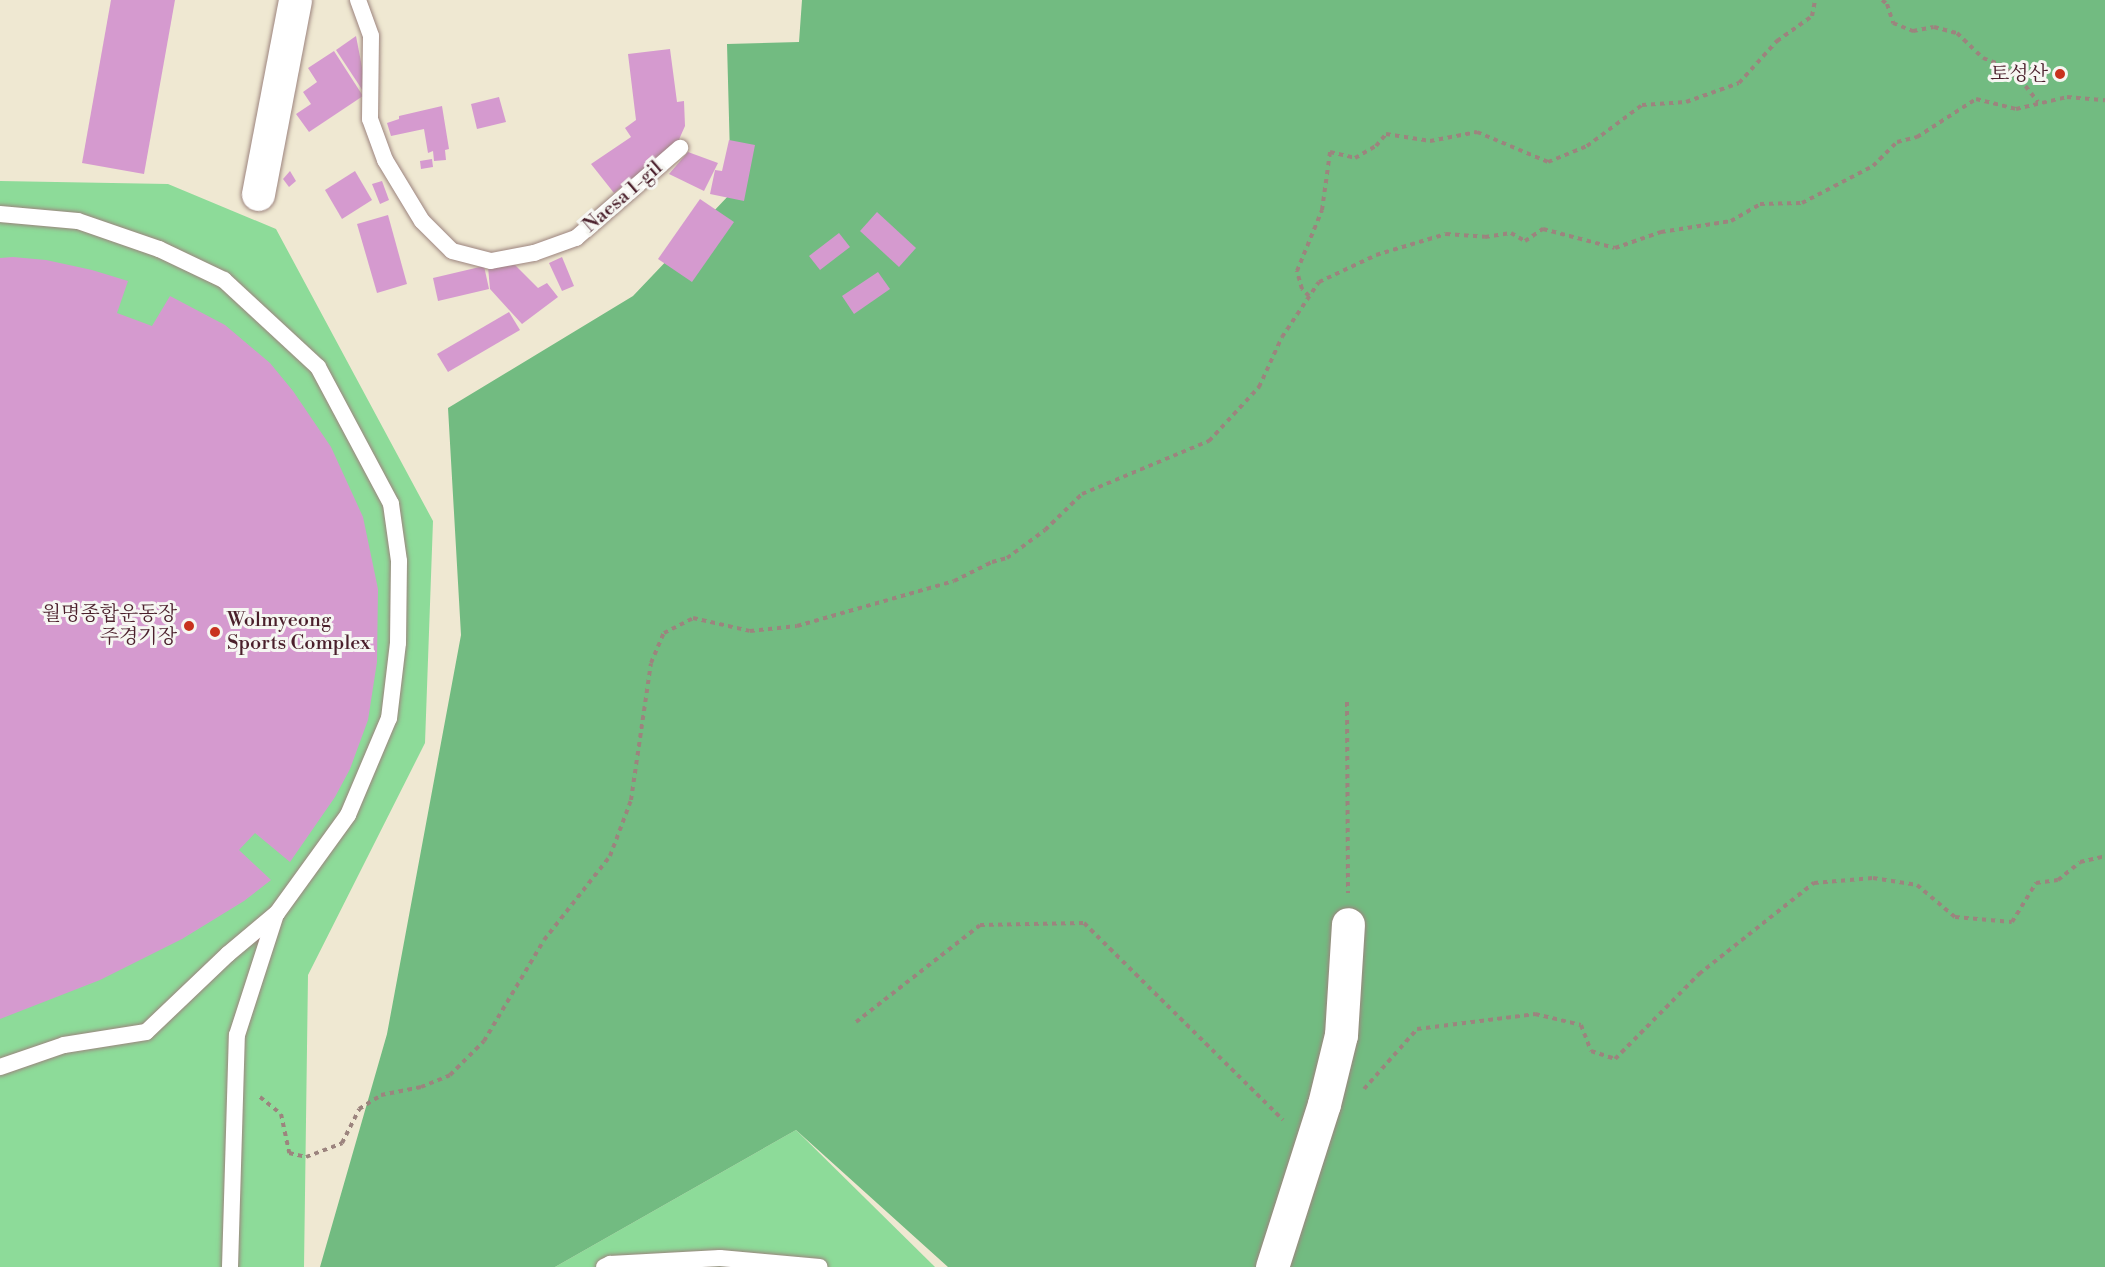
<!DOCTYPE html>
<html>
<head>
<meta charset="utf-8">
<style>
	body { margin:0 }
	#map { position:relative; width:2105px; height:1267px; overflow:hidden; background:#efe8d2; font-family:"Libre Bodoni","Noto Serif KR",serif }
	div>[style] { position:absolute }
	.green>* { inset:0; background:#8ddb99 }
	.forest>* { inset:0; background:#72bb81 }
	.building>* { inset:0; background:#d59acf }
	.path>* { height:4px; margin-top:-2px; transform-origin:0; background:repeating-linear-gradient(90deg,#9c847e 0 4.5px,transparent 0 9px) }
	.roads { filter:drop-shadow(0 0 2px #9c847e) drop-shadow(0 0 2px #9c847e) }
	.service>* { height:16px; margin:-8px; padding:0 8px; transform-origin:8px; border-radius:8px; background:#fff }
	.minor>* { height:33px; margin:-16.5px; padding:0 16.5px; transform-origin:16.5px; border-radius:16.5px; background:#fff }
	.dots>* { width:16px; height:16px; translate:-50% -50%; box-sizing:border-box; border:3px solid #f6f6f2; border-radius:50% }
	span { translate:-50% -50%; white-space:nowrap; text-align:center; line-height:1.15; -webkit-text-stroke:6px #f6f6f2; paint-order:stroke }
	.poi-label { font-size:20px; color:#4a1f2b }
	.right { translate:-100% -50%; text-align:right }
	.left { translate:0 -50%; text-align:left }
	.street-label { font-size:20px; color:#4a1f2b }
</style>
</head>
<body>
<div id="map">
	<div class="green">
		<div style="clip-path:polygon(0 181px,168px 184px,276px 229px,433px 521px,425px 743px,308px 975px,304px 1267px,0 1267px)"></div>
		<div style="clip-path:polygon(796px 1130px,935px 1267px,555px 1267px)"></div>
	</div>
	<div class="forest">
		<div style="clip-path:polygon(802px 0,2105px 0,2105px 1267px,948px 1267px,796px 1130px,555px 1267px,320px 1267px,387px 1034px,461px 635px,448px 408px,633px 296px,731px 193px,727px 44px,799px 42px)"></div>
	</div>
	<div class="building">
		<div style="clip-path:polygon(111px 0,175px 0,144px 174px,82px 163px)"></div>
		<div style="clip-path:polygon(356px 36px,366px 88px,363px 91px,336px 50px)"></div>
		<div style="clip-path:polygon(670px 49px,677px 102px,684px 101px,685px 126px,677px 144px,614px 193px,591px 164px,631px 137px,625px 128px,636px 120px,628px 54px)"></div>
		<div style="clip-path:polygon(334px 51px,363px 96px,309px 132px,296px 114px,311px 104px,303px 92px,317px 82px,308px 68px)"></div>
		<div style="clip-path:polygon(499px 97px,506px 122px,477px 129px,471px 104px)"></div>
		<div style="clip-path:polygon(442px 106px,449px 149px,445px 150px,446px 160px,434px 161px,433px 151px,428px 153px,424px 129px,391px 136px,387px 123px,399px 119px,399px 116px)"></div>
		<div style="clip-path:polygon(729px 140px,755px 145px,744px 201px,710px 194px,715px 170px,722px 171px)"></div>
		<div style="clip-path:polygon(688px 152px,718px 163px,704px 191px,669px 174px)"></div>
		<div style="clip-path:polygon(432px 159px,433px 167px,421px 169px,420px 161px)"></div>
		<div style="clip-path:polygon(290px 171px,296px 181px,289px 187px,283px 179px)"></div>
		<div style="clip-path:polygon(355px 171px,372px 200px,342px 219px,325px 190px)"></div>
		<div style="clip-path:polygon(382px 181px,389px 200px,380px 204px,372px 184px)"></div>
		<div style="clip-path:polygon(700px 199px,734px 222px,692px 282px,658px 259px)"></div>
		<div style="clip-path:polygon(877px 212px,916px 248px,899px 267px,860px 231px)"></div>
		<div style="clip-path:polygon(388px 215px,407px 284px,377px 293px,357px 224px)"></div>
		<div style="clip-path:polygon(839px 233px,850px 247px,820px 270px,809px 256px)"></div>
		<div style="clip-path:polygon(13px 257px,46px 260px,92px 270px,128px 281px,117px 313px,152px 326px,170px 296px,225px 325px,270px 363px,293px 391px,331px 447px,363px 517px,378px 589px,377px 662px,368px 720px,350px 769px,335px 797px,290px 862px,255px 833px,239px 850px,271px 880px,244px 901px,182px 939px,100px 980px,0 1019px,0 258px)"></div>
		<div style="clip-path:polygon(562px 257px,574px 286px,562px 291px,549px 263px)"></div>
		<div style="clip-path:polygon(515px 265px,538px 288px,547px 283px,558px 297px,522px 324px,490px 289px,488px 267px)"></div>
		<div style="clip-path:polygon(484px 266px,489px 289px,438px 301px,433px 278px)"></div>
		<div style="clip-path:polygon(878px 272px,890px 289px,854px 314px,842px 296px)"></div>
		<div style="clip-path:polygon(509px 312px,520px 330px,448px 372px,437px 354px)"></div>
	</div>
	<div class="path">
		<div style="left:1882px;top:0;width:6px;rotate:39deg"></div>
		<div style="left:1887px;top:4px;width:20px;rotate:72deg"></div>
		<div style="left:1893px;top:23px;width:22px;rotate:22deg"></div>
		<div style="left:1913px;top:31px;width:21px;rotate:-11deg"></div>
		<div style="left:1934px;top:27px;width:24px;rotate:15deg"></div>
		<div style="left:1957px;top:33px;width:36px;rotate:44deg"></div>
		<div style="left:1983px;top:58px;width:17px;rotate:21deg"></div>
		<div style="left:1999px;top:64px;width:26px;rotate:36deg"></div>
		<div style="left:2020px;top:79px;width:29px;rotate:52deg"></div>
		<div style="left:1309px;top:296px;width:10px;rotate:-135deg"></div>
		<div style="left:1302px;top:289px;width:19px;rotate:-106deg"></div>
		<div style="left:1297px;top:271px;width:66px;rotate:-67.7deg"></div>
		<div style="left:1322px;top:210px;width:59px;rotate:-82.1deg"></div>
		<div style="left:1330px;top:152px;width:26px;rotate:13deg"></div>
		<div style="left:1355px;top:158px;width:24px;rotate:-30deg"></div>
		<div style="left:1376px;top:146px;width:16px;rotate:-50deg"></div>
		<div style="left:1386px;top:134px;width:45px;rotate:9deg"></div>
		<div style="left:1430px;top:141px;width:48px;rotate:-10.8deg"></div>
		<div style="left:1477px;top:132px;width:77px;rotate:22.9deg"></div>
		<div style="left:1548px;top:162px;width:42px;rotate:-22.3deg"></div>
		<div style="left:1587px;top:146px;width:69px;rotate:-36.7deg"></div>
		<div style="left:1642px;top:105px;width:44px;rotate:-3.9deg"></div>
		<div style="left:1686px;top:102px;width:56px;rotate:-19.7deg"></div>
		<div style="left:1739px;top:83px;width:57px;rotate:-47.9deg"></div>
		<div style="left:1777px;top:41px;width:43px;rotate:-35.5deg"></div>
		<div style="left:1812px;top:16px;width:16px;rotate:-79deg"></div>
		<div style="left:1347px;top:702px;width:191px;rotate:89.7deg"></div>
		<div style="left:856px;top:1022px;width:157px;rotate:-38deg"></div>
		<div style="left:980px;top:925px;width:104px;rotate:-1.1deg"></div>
		<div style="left:1084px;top:923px;width:280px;rotate:44.7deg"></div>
		<div style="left:1364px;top:1089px;width:80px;rotate:-48.5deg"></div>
		<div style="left:1417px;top:1029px;width:119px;rotate:-7.2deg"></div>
		<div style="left:1535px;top:1014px;width:47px;rotate:13.4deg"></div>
		<div style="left:1581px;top:1025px;width:28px;rotate:69deg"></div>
		<div style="left:1591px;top:1051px;width:25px;rotate:18deg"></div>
		<div style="left:1615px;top:1059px;width:120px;rotate:-45.3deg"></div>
		<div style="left:1699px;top:974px;width:147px;rotate:-38.4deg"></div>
		<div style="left:1814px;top:883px;width:59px;rotate:-4.8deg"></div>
		<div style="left:1873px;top:878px;width:45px;rotate:9deg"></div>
		<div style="left:1917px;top:885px;width:50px;rotate:40.1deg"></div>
		<div style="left:1955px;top:917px;width:57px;rotate:5deg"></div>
		<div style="left:2012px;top:922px;width:46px;rotate:-58.4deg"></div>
		<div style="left:2036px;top:883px;width:22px;rotate:-8deg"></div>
		<div style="left:2058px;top:880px;width:28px;rotate:-39deg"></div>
		<div style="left:2080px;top:862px;width:26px;rotate:-13deg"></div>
		<div style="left:260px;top:1097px;width:27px;rotate:39deg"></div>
		<div style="left:281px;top:1114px;width:40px;rotate:78deg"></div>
		<div style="left:289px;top:1153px;width:17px;rotate:13deg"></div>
		<div style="left:306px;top:1157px;width:39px;rotate:-21deg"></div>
		<div style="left:342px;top:1143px;width:38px;rotate:-63deg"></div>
		<div style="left:359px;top:1109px;width:26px;rotate:-32deg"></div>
		<div style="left:381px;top:1095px;width:41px;rotate:-11.3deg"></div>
		<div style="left:421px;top:1087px;width:31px;rotate:-22deg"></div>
		<div style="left:450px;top:1075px;width:48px;rotate:-45deg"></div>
		<div style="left:484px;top:1041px;width:117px;rotate:-59.3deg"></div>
		<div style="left:544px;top:940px;width:107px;rotate:-51.8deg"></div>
		<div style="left:610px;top:856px;width:60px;rotate:-69.4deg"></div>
		<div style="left:631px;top:800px;width:138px;rotate:-81.7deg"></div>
		<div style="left:651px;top:663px;width:33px;rotate:-67deg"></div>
		<div style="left:664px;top:633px;width:33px;rotate:-27deg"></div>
		<div style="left:693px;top:618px;width:58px;rotate:12.8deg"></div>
		<div style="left:750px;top:631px;width:47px;rotate:-6.1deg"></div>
		<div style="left:797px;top:626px;width:163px;rotate:-16deg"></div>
		<div style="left:954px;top:581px;width:42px;rotate:-26.6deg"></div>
		<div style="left:992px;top:562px;width:16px;rotate:-15deg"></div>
		<div style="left:1007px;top:558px;width:47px;rotate:-36.4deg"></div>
		<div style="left:1045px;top:530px;width:52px;rotate:-44.2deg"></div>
		<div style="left:1082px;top:494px;width:138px;rotate:-22.7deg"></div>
		<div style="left:1209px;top:441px;width:74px;rotate:-47.2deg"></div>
		<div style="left:1259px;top:387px;width:55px;rotate:-65.3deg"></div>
		<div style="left:1282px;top:337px;width:66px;rotate:-56.1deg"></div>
		<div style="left:1319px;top:282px;width:63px;rotate:-25.3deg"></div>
		<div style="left:1376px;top:255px;width:73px;rotate:-16.7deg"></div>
		<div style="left:1446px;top:234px;width:39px;rotate:4deg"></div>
		<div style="left:1485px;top:237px;width:26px;rotate:-9deg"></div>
		<div style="left:1511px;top:233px;width:16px;rotate:30deg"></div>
		<div style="left:1525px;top:241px;width:22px;rotate:-34deg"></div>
		<div style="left:1543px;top:229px;width:74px;rotate:14.8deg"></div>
		<div style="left:1615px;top:248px;width:49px;rotate:-19.2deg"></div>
		<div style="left:1661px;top:232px;width:71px;rotate:-8.9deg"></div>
		<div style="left:1731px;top:221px;width:34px;rotate:-30deg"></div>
		<div style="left:1760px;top:204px;width:42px;rotate:-1.4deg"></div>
		<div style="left:1802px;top:203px;width:80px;rotate:-27.5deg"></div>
		<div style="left:1873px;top:166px;width:34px;rotate:-45deg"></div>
		<div style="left:1897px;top:142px;width:21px;rotate:-14deg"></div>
		<div style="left:1917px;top:137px;width:70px;rotate:-32.8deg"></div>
		<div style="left:1976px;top:99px;width:41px;rotate:14deg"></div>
		<div style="left:2016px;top:109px;width:52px;rotate:-13.2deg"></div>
		<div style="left:2067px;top:97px;width:38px;rotate:5deg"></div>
	</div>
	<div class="roads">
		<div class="service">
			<div style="left:358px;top:0;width:38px;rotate:70deg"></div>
			<div style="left:371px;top:36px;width:83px;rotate:90.7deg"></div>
			<div style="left:370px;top:119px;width:44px;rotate:69.9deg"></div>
			<div style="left:385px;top:160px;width:71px;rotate:58.8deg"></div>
			<div style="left:422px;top:221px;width:42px;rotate:45deg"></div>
			<div style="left:452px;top:251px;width:40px;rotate:14.4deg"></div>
			<div style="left:491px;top:261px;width:44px;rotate:-10.5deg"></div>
			<div style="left:534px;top:253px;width:45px;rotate:-19.7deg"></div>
			<div style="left:576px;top:238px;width:138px;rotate:-40.9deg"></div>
			<div style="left:0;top:214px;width:78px;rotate:5.1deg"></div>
			<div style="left:78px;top:221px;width:86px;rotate:19.1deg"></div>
			<div style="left:159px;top:249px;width:72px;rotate:25.5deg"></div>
			<div style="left:224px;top:280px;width:128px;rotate:42.8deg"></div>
			<div style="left:318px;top:367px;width:155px;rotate:61.9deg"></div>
			<div style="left:391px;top:504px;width:58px;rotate:82deg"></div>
			<div style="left:399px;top:561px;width:82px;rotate:90.7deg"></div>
			<div style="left:398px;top:643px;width:76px;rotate:96.8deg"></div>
			<div style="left:389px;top:718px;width:105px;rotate:112.9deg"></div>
			<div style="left:348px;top:815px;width:121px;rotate:125.9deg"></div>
			<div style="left:277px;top:913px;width:64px;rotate:140.1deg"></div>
			<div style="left:228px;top:954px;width:113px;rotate:136.4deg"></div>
			<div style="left:146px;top:1032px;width:83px;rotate:171deg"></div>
			<div style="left:64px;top:1045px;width:68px;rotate:161deg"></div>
			<div style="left:230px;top:1267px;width:232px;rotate:-88.3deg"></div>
			<div style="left:237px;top:1035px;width:127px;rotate:-72.1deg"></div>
			<div style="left:604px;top:1267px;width:7px;rotate:-27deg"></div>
			<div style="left:610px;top:1264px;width:110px;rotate:-3.1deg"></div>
			<div style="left:720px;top:1258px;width:100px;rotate:5.1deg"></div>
		</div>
		<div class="minor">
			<div style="left:258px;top:194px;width:197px;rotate:-79.2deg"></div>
			<div style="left:1272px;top:1267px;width:171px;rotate:-72.3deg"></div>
			<div style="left:1324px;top:1104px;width:71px;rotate:-76.2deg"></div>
			<div style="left:1341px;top:1035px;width:111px;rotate:-86.4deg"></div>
		</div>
	</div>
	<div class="dots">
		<div style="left:2060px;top:74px;background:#c8321e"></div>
		<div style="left:189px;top:626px;background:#c8321e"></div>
		<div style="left:215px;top:632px;background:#c8321e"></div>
	</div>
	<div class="poi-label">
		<span class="right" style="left:2048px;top:74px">토성산</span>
		<span class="right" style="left:177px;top:626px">월명종합운동장<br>주경기장</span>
		<span class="left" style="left:227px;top:632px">Wolmyeong<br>Sports Complex</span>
	</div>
	<div class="street-label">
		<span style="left:623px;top:197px;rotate:-41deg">Naesa 1-gil</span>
	</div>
</div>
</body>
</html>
